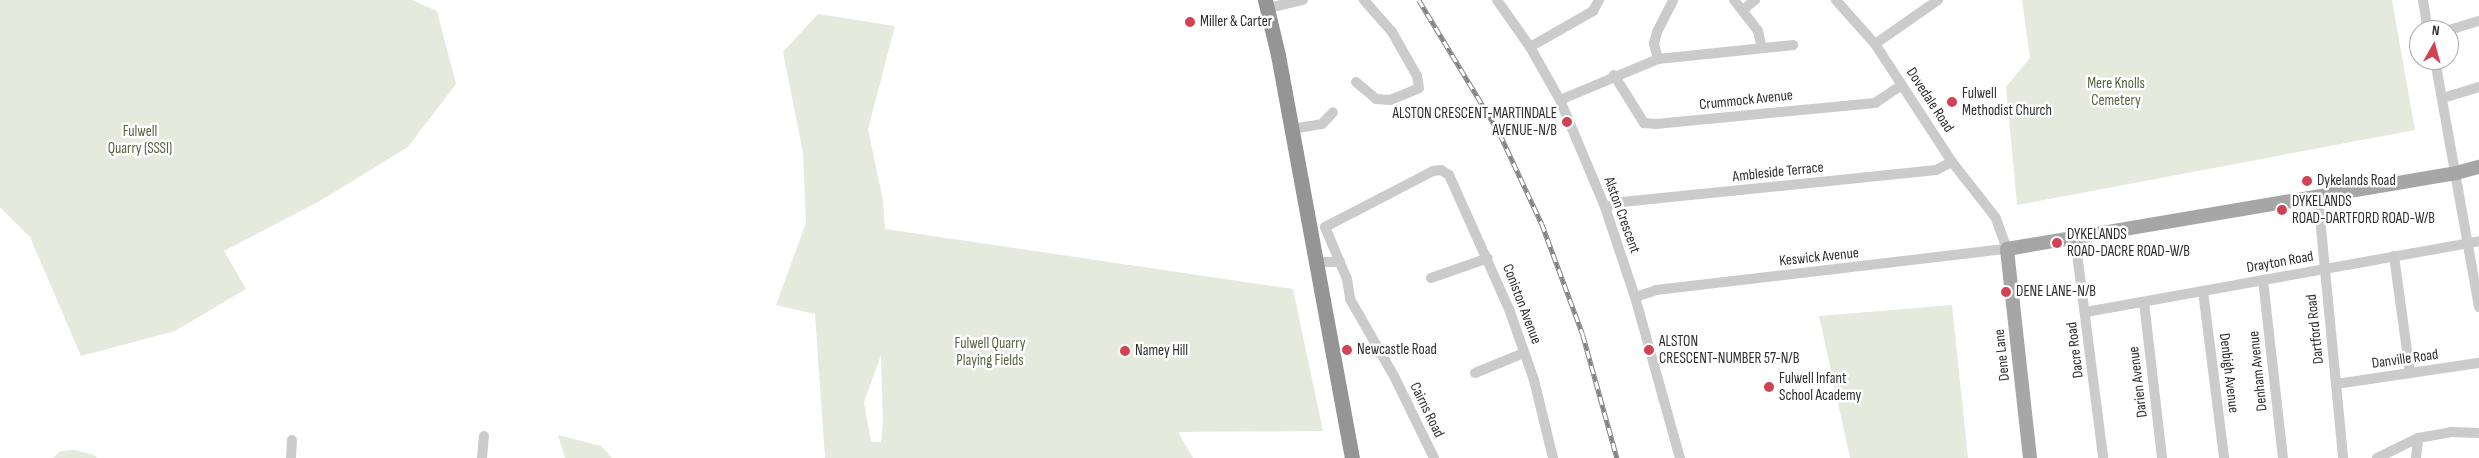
<!DOCTYPE html>
<html>
<head>
<meta charset="utf-8">
<style>
	body { margin:0 }
	#map { position:relative; width:2479px; height:458px; overflow:hidden; background:#fff; font-family:"Sofia Sans Condensed",sans-serif }
	div>[style] { position:absolute }
	.green>* { inset:0; background:#e5eadd }
	.minor>* { height:10px; margin:-5px; padding:0 5px; transform-origin:5px; border-radius:5px; background:#cbcbcb }
	.major>* { height:14px; margin:-7px; padding:0 7px; transform-origin:7px; border-radius:7px; background:#a6a6a6 }
	.highway>* { height:15px; margin:-7.5px; padding:0 7.5px; transform-origin:7.5px; border-radius:7.5px; background:#959595 }
	.rail>* { height:4.5px; margin-top:-2.25px; transform-origin:0; background:repeating-linear-gradient(90deg,#fff 0 8px,#838383 0 16px); box-sizing:border-box; border-block:1px solid #838383 }
	.dots>* { width:14px; height:14px; translate:-50% -50%; box-sizing:border-box; border:2px solid #fff; border-radius:50% }
	span { translate:-50% -50%; white-space:nowrap; text-align:center; line-height:1.15; -webkit-text-stroke:5px #fff; paint-order:stroke }
	.poi-label { font-size:15px; color:#2e2e2e }
	.left { translate:0 -50%; text-align:left }
	.right { translate:-100% -50%; text-align:right }
	.park-label { font-size:15px; color:#536540 }
	.street-label { font-size:15px; color:#2e2e2e }
	.north { position:absolute; left:2409px; top:20px; width:50px; height:50px; box-sizing:border-box; background:#fff; border:1px solid #ababab; border-radius:50%; rotate:7deg; font-size:14px; font-weight:700; line-height:20px; text-align:center; color:#2e2e2e }
	.north::after { content:''; display:block; margin:auto; width:18px; height:22px; background:#d34252; clip-path:polygon(50% 0,100% 100%,50% 72%,0 100%) }
</style>
</head>
<body>
<div id="map">
	<div class="green">
		<div style="clip-path:polygon(0 0,412px 0,437px 11px,456px 84px,408px 147px,318px 202px,224px 251px,246px 289px,175px 331px,81px 356px,30px 237px,0 207px)"></div>
		<div style="clip-path:polygon(2022px 0,2392px 0,2415px 130px,2017px 205px,2006px 87px,2030px 58px)"></div>
		<div style="clip-path:polygon(evenodd,818px 14px,895px 26px,868px 129px,883px 200px,885px 229px,1293px 289px,1323px 431px,1178px 432px,1193px 458px,825px 458px,815px 314px,776px 305px,806px 223px,803px 153px,783px 52px,818px 14px,881px 355px,883px 423px,881px 442px,871px 442px,864px 402px,881px 355px)"></div>
		<div style="clip-path:polygon(1952px 305px,1968px 458px,1850px 458px,1819px 316px)"></div>
		<div style="clip-path:polygon(558px 435px,601px 446px,612px 458px,565px 458px)"></div>
		<div style="clip-path:polygon(75px 450px,94px 455px,97px 458px,53px 458px,60px 451px)"></div>
	</div>
	<div class="minor">
		<div style="left:1497px;top:0;width:57px;rotate:54.9deg"></div>
		<div style="left:1530px;top:47px;width:61px;rotate:60.5deg"></div>
		<div style="left:1560px;top:100px;width:116px;rotate:67.2deg"></div>
		<div style="left:1605px;top:207px;width:95px;rotate:71.6deg"></div>
		<div style="left:1635px;top:297px;width:167px;rotate:74.4deg"></div>
		<div style="left:1734px;top:0;width:39px;rotate:52deg"></div>
		<div style="left:1758px;top:31px;width:17px;rotate:77deg"></div>
		<div style="left:2423px;top:0;width:30px;rotate:81deg"></div>
		<div style="left:1268px;top:8px;width:36px;rotate:-13deg"></div>
		<div style="left:1743px;top:10px;width:16px;rotate:-40deg"></div>
		<div style="left:2449px;top:30px;width:31px;rotate:-17deg"></div>
		<div style="left:1875px;top:44px;width:77px;rotate:-34.9deg"></div>
		<div style="left:1530px;top:47px;width:73px;rotate:-29.7deg"></div>
		<div style="left:1593px;top:11px;width:13px;rotate:-61deg"></div>
		<div style="left:1658px;top:59px;width:16px;rotate:-105deg"></div>
		<div style="left:1654px;top:44px;width:12px;rotate:-76deg"></div>
		<div style="left:1657px;top:32px;width:36px;rotate:-63deg"></div>
		<div style="left:2435px;top:60px;width:251px;rotate:79.9deg"></div>
		<div style="left:1614px;top:75px;width:57px;rotate:58deg"></div>
		<div style="left:1644px;top:123px;width:12px;rotate:5deg"></div>
		<div style="left:1656px;top:124px;width:220px;rotate:-5.5deg"></div>
		<div style="left:1875px;top:103px;width:32px;rotate:-34deg"></div>
		<div style="left:1356px;top:82px;width:26px;rotate:40deg"></div>
		<div style="left:1376px;top:99px;width:14px;rotate:4deg"></div>
		<div style="left:1390px;top:100px;width:31px;rotate:-22deg"></div>
		<div style="left:1419px;top:88px;width:12px;rotate:-99deg"></div>
		<div style="left:1417px;top:76px;width:51px;rotate:-119.6deg"></div>
		<div style="left:1392px;top:32px;width:43px;rotate:-131.2deg"></div>
		<div style="left:2443px;top:98px;width:38px;rotate:-17deg"></div>
		<div style="left:1560px;top:100px;width:106px;rotate:-22.7deg"></div>
		<div style="left:1658px;top:59px;width:136px;rotate:-5.9deg"></div>
		<div style="left:1291px;top:129px;width:31px;rotate:-9deg"></div>
		<div style="left:1322px;top:124px;width:16px;rotate:-47deg"></div>
		<div style="left:2318px;top:197px;width:262px;rotate:84.5deg"></div>
		<div style="left:1605px;top:207px;width:18px;rotate:-16deg"></div>
		<div style="left:1622px;top:202px;width:316px;rotate:-5.8deg"></div>
		<div style="left:1936px;top:170px;width:18px;rotate:-27deg"></div>
		<div style="left:1325px;top:227px;width:122px;rotate:-27.4deg"></div>
		<div style="left:1433px;top:171px;width:8px;rotate:-7deg"></div>
		<div style="left:1441px;top:170px;width:9px;rotate:32deg"></div>
		<div style="left:1449px;top:175px;width:147px;rotate:65.9deg"></div>
		<div style="left:1509px;top:309px;width:75px;rotate:70.6deg"></div>
		<div style="left:1534px;top:380px;width:80px;rotate:76.3deg"></div>
		<div style="left:1325px;top:227px;width:56px;rotate:67.1deg"></div>
		<div style="left:1347px;top:279px;width:20px;rotate:81deg"></div>
		<div style="left:1350px;top:299px;width:89px;rotate:60.3deg"></div>
		<div style="left:1394px;top:376px;width:91px;rotate:64deg"></div>
		<div style="left:2075px;top:238px;width:222px;rotate:82.7deg"></div>
		<div style="left:2394px;top:256px;width:118px;rotate:82.2deg"></div>
		<div style="left:1317px;top:262px;width:23px"></div>
		<div style="left:1431px;top:278px;width:60px;rotate:-19.3deg"></div>
		<div style="left:2263px;top:280px;width:179px;rotate:83.6deg"></div>
		<div style="left:2203px;top:291px;width:168px;rotate:82.8deg"></div>
		<div style="left:1635px;top:297px;width:22px;rotate:-18deg"></div>
		<div style="left:1656px;top:290px;width:353px;rotate:-6.7deg"></div>
		<div style="left:2007px;top:249px;width:33px;rotate:-110deg"></div>
		<div style="left:1996px;top:218px;width:71px;rotate:-128.2deg"></div>
		<div style="left:1952px;top:162px;width:141px;rotate:-123.1deg"></div>
		<div style="left:1875px;top:44px;width:59px;rotate:-131.6deg"></div>
		<div style="left:2144px;top:302px;width:157px;rotate:83.4deg"></div>
		<div style="left:2086px;top:312px;width:399px;rotate:-10.2deg"></div>
		<div style="left:1475px;top:373px;width:53px;rotate:-22.2deg"></div>
		<div style="left:2336px;top:384px;width:145px;rotate:-8.4deg"></div>
		<div style="left:291px;top:458px;width:18px;rotate:-87deg"></div>
		<div style="left:482px;top:458px;width:22px;rotate:-85deg"></div>
		<div style="left:2377px;top:458px;width:46px;rotate:-26deg"></div>
		<div style="left:2418px;top:438px;width:34px;rotate:-10deg"></div>
		<div style="left:2451px;top:432px;width:28px;rotate:2deg"></div>
		<div style="left:2416px;top:458px;width:20px;rotate:-84deg"></div>
	</div>
	<div class="major">
		<div style="left:2030px;top:458px;width:210px;rotate:-96.3deg"></div>
		<div style="left:2007px;top:249px;width:455px;rotate:-9.6deg"></div>
		<div style="left:2456px;top:173px;width:24px;rotate:-15deg"></div>
	</div>
	<div class="highway">
		<div style="left:1265px;top:0;width:57px;rotate:76.7deg"></div>
		<div style="left:1278px;top:55px;width:410px;rotate:79.6deg"></div>
	</div>
	<div class="rail">
		<div style="left:1419px;top:0;width:157px;rotate:58.8deg"></div>
		<div style="left:1500px;top:134px;width:99px;rotate:65deg"></div>
		<div style="left:1542px;top:224px;width:118px;rotate:69.7deg"></div>
		<div style="left:1583px;top:335px;width:128px;rotate:74.5deg"></div>
	</div>
	<div class="dots">
		<div style="left:1190px;top:22px;background:#d34252"></div>
		<div style="left:1952px;top:102px;background:#d34252"></div>
		<div style="left:1567px;top:122px;background:#d34252"></div>
		<div style="left:2307px;top:181px;background:#d34252"></div>
		<div style="left:2282px;top:210px;background:#d34252"></div>
		<div style="left:2057px;top:243px;background:#d34252"></div>
		<div style="left:2006px;top:292px;background:#d34252"></div>
		<div style="left:1347px;top:350px;background:#d34252"></div>
		<div style="left:1649px;top:350px;background:#d34252"></div>
		<div style="left:1125px;top:351px;background:#d34252"></div>
		<div style="left:1769px;top:387px;background:#d34252"></div>
	</div>
	<div class="poi-label">
		<span class="left" style="left:1200px;top:22px">Miller &amp; Carter</span>
		<span class="left" style="left:1962px;top:102px">Fulwell<br>Methodist Church</span>
		<span class="right" style="left:1557px;top:122px">ALSTON CRESCENT-MARTINDALE<br>AVENUE-N/B</span>
		<span class="left" style="left:2317px;top:181px">Dykelands Road</span>
		<span class="left" style="left:2292px;top:210px">DYKELANDS<br>ROAD-DARTFORD ROAD-W/B</span>
		<span class="left" style="left:2067px;top:243px">DYKELANDS<br>ROAD-DACRE ROAD-W/B</span>
		<span class="left" style="left:2016px;top:292px">DENE LANE-N/B</span>
		<span class="left" style="left:1659px;top:350px">ALSTON<br>CRESCENT-NUMBER 57-N/B</span>
		<span class="left" style="left:1357px;top:350px">Newcastle Road</span>
		<span class="left" style="left:1135px;top:351px">Namey Hill</span>
		<span class="left" style="left:1779px;top:387px">Fulwell Infant<br>School Academy</span>
	</div>
	<div class="park-label">
		<span style="left:2116px;top:92px">Mere Knolls<br>Cemetery</span>
		<span style="left:140px;top:140px">Fulwell<br>Quarry (SSSI)</span>
		<span style="left:990px;top:352px">Fulwell Quarry<br>Playing Fields</span>
	</div>
	<div class="street-label">
		<span style="left:1746px;top:100px;rotate:-6deg">Crummock Avenue</span>
		<span style="left:1930px;top:100px;rotate:57deg">Dovedale Road</span>
		<span style="left:1778px;top:172px;rotate:-6deg">Ambleside Terrace</span>
		<span style="left:1622px;top:215px;rotate:70deg">Alston Crescent</span>
		<span style="left:1819px;top:257px;rotate:-6deg">Keswick Avenue</span>
		<span style="left:2280px;top:262px;rotate:-10deg">Drayton Road</span>
		<span style="left:1522px;top:304px;rotate:69deg">Coniston Avenue</span>
		<span style="left:2315px;top:329px;rotate:-96deg">Dartford Road</span>
		<span style="left:2075px;top:350px;rotate:-97deg">Dacre Road</span>
		<span style="left:2002px;top:355px;rotate:-96deg">Dene Lane</span>
		<span style="left:2405px;top:359px;rotate:-8deg">Danville Road</span>
		<span style="left:2258px;top:371px;rotate:-96deg">Denham Avenue</span>
		<span style="left:2229px;top:373px;rotate:83deg">Denbigh Avenue</span>
		<span style="left:2138px;top:382px;rotate:-97deg">Darien Avenue</span>
		<span style="left:1427px;top:410px;rotate:64deg">Cairns Road</span>
	</div>
	<div class="north">N</div>
</div>
</body>
</html>
